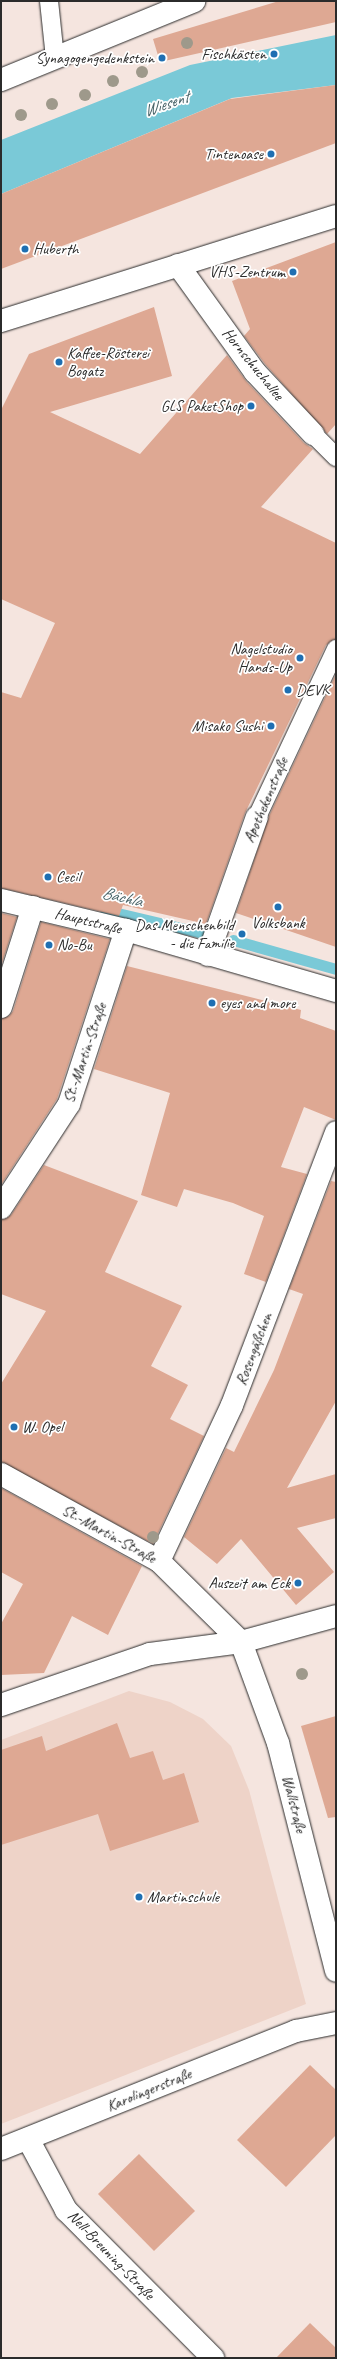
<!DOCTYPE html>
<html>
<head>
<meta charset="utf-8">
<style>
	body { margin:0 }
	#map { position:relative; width:337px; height:2359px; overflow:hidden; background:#f5e5df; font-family:Caveat,sans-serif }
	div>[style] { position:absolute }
	.built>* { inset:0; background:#eed3c8 }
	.water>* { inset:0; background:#7ac9d7 }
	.stream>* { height:11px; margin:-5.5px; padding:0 5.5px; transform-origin:5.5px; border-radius:5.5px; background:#7ac9d7 }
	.building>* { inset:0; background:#dea893 }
	.roads { filter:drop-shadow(0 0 1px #2b2b2b) drop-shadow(0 0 1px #2b2b2b) }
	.lane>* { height:18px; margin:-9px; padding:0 9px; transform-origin:9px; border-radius:9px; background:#fff }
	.street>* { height:22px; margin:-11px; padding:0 11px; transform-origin:11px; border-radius:11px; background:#fff }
	.trees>* { width:12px; height:12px; margin:-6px; border-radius:50%; background:#9e998b }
	.dots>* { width:11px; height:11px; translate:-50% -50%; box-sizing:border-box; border:2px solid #fff; border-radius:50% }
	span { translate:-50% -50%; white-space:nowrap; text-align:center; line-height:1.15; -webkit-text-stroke:3.5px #fff; paint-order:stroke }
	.poi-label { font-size:16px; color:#2b2b2b }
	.right { translate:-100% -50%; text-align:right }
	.left { translate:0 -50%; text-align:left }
	.street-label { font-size:16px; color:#2b2b2b }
	.water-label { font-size:17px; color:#476267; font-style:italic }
	.frame { position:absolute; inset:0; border:2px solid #2b2b2b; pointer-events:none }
</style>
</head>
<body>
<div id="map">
	<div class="built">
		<div style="clip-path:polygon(129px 1691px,170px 1702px,203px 1719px,231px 1746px,249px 1790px,306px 2004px,1px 2124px,1px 1740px)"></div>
	</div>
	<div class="water">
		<div style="clip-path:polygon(336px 35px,336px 85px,232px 98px,1px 194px,1px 140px,190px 65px)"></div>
	</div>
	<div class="stream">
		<div style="left:105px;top:910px;width:100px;rotate:13.3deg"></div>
		<div style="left:233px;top:940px;width:107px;rotate:15.7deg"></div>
	</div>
	<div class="building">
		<div style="clip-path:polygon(279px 1px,336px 1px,336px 22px,160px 62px,153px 39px)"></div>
		<div style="clip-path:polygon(336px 85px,336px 143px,1px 269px,1px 194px,230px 99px)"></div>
		<div style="clip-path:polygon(336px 242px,336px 424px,327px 434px,265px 364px,244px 336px,250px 329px,232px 281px)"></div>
		<div style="clip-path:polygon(154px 307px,172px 376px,50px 412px,140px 454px,227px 355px,246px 381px,304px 443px,313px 449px,261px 507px,336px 543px,336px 639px,326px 645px,245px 813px,206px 924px,123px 905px,119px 916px,1px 888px,1px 692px,21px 698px,55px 623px,1px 599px,1px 410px,29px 354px)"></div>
		<div style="clip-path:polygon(336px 674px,336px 947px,236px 913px,269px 816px)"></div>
		<div style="clip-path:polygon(1px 913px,17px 917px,1px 966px)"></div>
		<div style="clip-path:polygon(41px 922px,110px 939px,57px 1099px,1px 1185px,1px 1019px,9px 1016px,13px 1011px)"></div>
		<div style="clip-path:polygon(127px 966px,301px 1010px,300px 1018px,336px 1031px,336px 1120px,304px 1107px,281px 1167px,307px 1174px,266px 1282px,244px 1274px,264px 1216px,233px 1203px,184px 1189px,177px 1207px,141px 1195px,170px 1093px,94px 1069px)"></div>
		<div style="clip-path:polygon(44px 1165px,138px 1201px,105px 1272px,182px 1306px,151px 1366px,188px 1385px,170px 1419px,204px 1436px,153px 1544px,1px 1462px,1px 1384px,46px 1311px,1px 1294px,1px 1220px,11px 1215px)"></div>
		<div style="clip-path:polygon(331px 1181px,336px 1182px,336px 1401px,287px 1488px,336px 1474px,336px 1518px,297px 1528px,334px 1572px,296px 1605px,241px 1539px,217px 1564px,184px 1537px,226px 1448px,234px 1452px,274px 1370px,303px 1294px,289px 1289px)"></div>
		<div style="clip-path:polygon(1px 1488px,142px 1566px,108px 1635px,72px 1616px,44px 1673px,1px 1675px,1px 1624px,23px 1584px,1px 1572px)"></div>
		<div style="clip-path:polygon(336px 1716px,336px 1817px,328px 1818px,301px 1726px)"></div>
		<div style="clip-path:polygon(117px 1723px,130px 1758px,153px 1751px,163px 1780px,184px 1773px,199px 1822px,110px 1851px,98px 1814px,1px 1845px,1px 1750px,42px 1736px,46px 1751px)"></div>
		<div style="clip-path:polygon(310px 2065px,336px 2090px,336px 2135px,286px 2187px,237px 2140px)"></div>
		<div style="clip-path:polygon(139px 2154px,195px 2211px,154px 2251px,98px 2194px)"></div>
		<div style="clip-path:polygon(310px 2323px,336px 2348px,336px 2358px,276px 2358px)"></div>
	</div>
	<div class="roads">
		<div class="lane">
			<div style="left:49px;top:1px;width:57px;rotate:84deg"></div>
			<div style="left:313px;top:434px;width:33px;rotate:45deg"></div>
			<div style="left:257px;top:817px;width:186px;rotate:-64.8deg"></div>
		</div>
		<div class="street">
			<div style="left:1px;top:80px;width:209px;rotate:-22.2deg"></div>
			<div style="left:178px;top:265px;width:132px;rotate:54.3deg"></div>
			<div style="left:255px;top:372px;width:85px;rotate:46.9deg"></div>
			<div style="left:1px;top:321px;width:351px;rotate:-17.4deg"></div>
			<div style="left:1px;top:900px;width:129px;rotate:13.5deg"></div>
			<div style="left:126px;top:930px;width:219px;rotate:16.2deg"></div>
			<div style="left:208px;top:955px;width:146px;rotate:-70.5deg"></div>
			<div style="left:1px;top:1007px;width:105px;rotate:-72.3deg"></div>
			<div style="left:1px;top:1208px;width:124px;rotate:-56.8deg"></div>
			<div style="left:69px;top:1104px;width:183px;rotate:-71.9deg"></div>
			<div style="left:1px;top:1474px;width:180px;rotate:28.8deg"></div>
			<div style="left:159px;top:1561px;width:115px;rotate:44.6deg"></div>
			<div style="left:241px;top:1642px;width:108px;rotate:69.9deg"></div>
			<div style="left:278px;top:1743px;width:235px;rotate:75.7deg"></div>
			<div style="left:159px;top:1561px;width:172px;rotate:-64.9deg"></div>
			<div style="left:232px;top:1405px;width:292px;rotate:-69.1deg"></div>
			<div style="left:1px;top:1705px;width:157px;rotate:-18.9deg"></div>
			<div style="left:150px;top:1654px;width:92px;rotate:-7.5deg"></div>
			<div style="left:241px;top:1642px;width:98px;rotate:-15.3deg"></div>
			<div style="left:28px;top:2139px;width:81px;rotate:61.8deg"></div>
			<div style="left:66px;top:2210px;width:209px;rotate:45.2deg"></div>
			<div style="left:1px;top:2149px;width:318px;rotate:-21.8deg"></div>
			<div style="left:296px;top:2031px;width:41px;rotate:-11.3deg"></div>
		</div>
	</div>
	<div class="trees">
		<div style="left:187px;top:43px"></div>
		<div style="left:142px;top:72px"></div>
		<div style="left:113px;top:81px"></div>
		<div style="left:85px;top:95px"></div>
		<div style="left:52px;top:104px"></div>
		<div style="left:21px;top:115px"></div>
		<div style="left:153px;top:1537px"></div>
		<div style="left:302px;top:1674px"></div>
	</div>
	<div class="dots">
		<div style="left:274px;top:54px;background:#1f6fb2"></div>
		<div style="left:162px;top:58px;background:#1f6fb2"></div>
		<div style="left:271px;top:154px;background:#1f6fb2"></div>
		<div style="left:25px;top:249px;background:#1f6fb2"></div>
		<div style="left:293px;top:272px;background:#1f6fb2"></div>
		<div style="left:59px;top:362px;background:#1f6fb2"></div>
		<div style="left:251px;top:406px;background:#1f6fb2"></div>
		<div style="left:300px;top:658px;background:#1f6fb2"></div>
		<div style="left:288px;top:690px;background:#1f6fb2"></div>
		<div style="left:271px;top:726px;background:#1f6fb2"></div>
		<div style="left:48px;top:877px;background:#1f6fb2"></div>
		<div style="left:278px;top:907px;background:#1f6fb2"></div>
		<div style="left:242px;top:934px;background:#1f6fb2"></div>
		<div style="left:49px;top:945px;background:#1f6fb2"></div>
		<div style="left:212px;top:1003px;background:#1f6fb2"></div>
		<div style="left:14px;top:1427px;background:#1f6fb2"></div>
		<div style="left:298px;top:1583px;background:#1f6fb2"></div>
		<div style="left:139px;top:1897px;background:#1f6fb2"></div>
	</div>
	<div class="poi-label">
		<span class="right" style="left:266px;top:54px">Fischkästen</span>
		<span class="right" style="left:154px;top:58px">Synagogengedenkstein</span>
		<span class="right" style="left:263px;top:154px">Tintenoase</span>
		<span class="left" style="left:33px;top:249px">Huberth</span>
		<span class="right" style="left:285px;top:272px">VHS-Zentrum</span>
		<span class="left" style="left:67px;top:362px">Kaffee-Rösterei<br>Bogatz</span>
		<span class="right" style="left:243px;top:406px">GLS PaketShop</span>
		<span class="right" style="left:292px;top:658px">Nagelstudio<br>Hands-Up</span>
		<span class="left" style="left:296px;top:690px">DEVK</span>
		<span class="right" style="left:263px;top:726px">Misako Sushi</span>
		<span class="left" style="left:56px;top:877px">Cecil</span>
		<span style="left:278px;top:923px">Volksbank</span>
		<span class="right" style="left:234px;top:934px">Das Menschenbild<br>- die Familie</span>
		<span class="left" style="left:57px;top:945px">No-Bu</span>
		<span class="left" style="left:220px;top:1003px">eyes and more</span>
		<span class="left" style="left:22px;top:1427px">W. Opel</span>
		<span class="right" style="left:290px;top:1583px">Auszeit am Eck</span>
		<span class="left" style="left:147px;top:1897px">Martinschule</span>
	</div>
	<div class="street-label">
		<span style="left:253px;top:364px;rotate:51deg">Hornschuchallee</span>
		<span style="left:266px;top:800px;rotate:-67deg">Apothekenstraße</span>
		<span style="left:88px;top:921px;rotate:14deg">Hauptstraße</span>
		<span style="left:85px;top:1053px;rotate:-71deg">St.-Martin-Straße</span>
		<span style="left:254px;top:1349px;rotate:-69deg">Rosengäßchen</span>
		<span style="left:109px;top:1534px;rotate:29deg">St.-Martin-Straße</span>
		<span style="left:294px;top:1804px;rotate:76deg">Wallstraße</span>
		<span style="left:149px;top:2090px;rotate:-22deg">Karolingerstraße</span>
		<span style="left:111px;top:2255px;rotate:46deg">Nell-Breuning-Straße</span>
	</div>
	<div class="water-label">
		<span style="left:166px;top:104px;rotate:-19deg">Wiesent</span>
		<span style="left:122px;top:897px;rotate:13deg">Bächla</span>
	</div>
	<div class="frame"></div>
</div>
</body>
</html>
